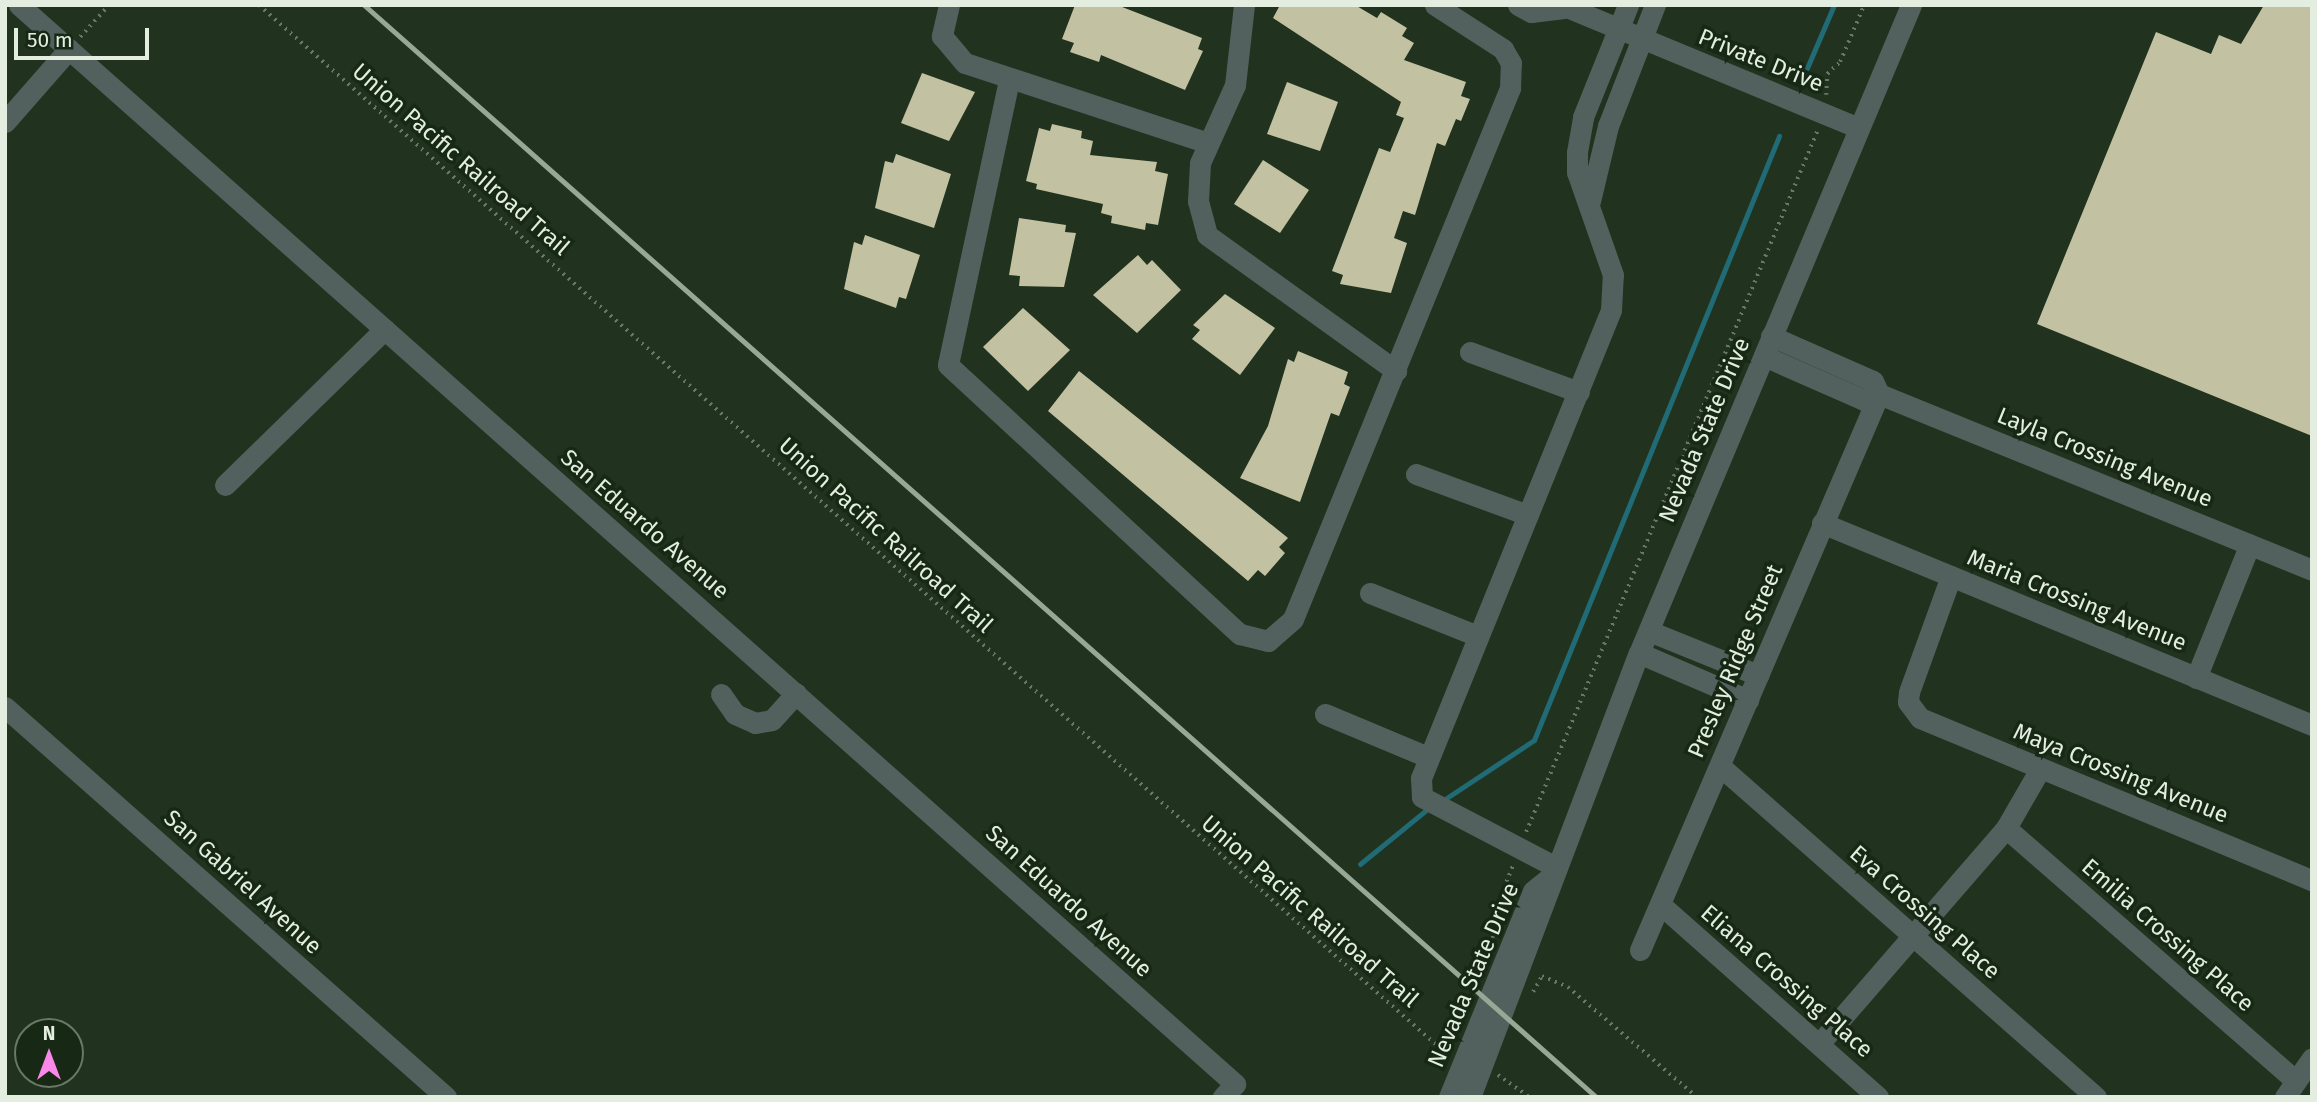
<!DOCTYPE html>
<html>
<head>
<meta charset="utf-8">
<style>
	body { margin:0 }
	#map { position:relative; width:2317px; height:1102px; overflow:hidden; background:#21331e; font-family:"Fira Sans",sans-serif }
	div>[style] { position:absolute }
	.stream>* { height:5px; margin:-2.5px; padding:0 2.5px; transform-origin:2.5px; border-radius:2.5px; background:#216b76 }
	.building>* { inset:0; background:#c2c2a2 }
	.path>* { height:3.5px; margin-top:-1.75px; transform-origin:0; background:repeating-linear-gradient(90deg,#687866 0 2px,transparent 0 7px) }
	.minor>* { height:21px; margin:-10.5px; padding:0 10.5px; transform-origin:10.5px; border-radius:10.5px; background:#52615d }
	.rail>* { height:5px; margin:-2.5px; padding:0 2.5px; transform-origin:2.5px; border-radius:2.5px; background:#99a797 }
	span { translate:-50% -50%; white-space:nowrap; text-align:center; line-height:1.15; -webkit-text-stroke:7px #172915; paint-order:stroke }
	.street-label { font-size:23px; color:#e3eee1 }
	.frame { position:absolute; inset:0; border:7px solid #e3eee1; pointer-events:none }
	.north { position:absolute; left:14px; top:1018px; width:70px; height:70px; box-sizing:border-box; background:#172915; border:2px solid #697867; border-radius:50%; rotate:0deg; font-size:19px; font-weight:700; line-height:28px; text-align:center; color:#e3eee1 }
	.north::after { content:''; display:block; margin:auto; width:24px; height:32px; background:#f988e9; clip-path:polygon(50% 0,100% 100%,50% 72%,0 100%) }
	.scale { position:absolute; left:14px; top:28px; width:135px; height:32px; box-sizing:border-box; border:4px solid #e3eee1; border-top:0; padding-left:9px; font-size:21px; line-height:24px; white-space:nowrap; color:#e3eee1; -webkit-text-stroke:5px #172915; paint-order:stroke }
</style>
</head>
<body>
<div id="map">
	<div class="stream">
		<div style="left:1807px;top:68px;width:69px;rotate:-66.8deg"></div>
		<div style="left:1442px;top:801px;width:110px;rotate:-33.5deg"></div>
		<div style="left:1534px;top:740px;width:652px;rotate:-67.92deg"></div>
		<div style="left:1360px;top:864px;width:90px;rotate:-39.2deg"></div>
	</div>
	<div class="building">
		<div style="clip-path:polygon(1075px 5px,1117px 5px,1202px 38px,1198px 49px,1203px 51px,1185px 90px,1101px 55px,1099px 62px,1070px 52px,1074px 43px,1062px 39px)"></div>
		<div style="clip-path:polygon(1280px 5px,1355px 5px,1377px 18px,1381px 12px,1407px 28px,1402px 36px,1414px 43px,1404px 60px,1466px 82px,1461px 96px,1470px 99px,1461px 121px,1456px 119px,1445px 146px,1437px 143px,1415px 215px,1403px 211px,1394px 238px,1407px 243px,1391px 293px,1340px 284px,1343px 275px,1332px 271px,1379px 148px,1390px 152px,1404px 118px,1396px 115px,1401px 102px,1273px 18px)"></div>
		<div style="clip-path:polygon(2264px 5px,2312px 5px,2312px 436px,2037px 324px,2156px 32px,2211px 54px,2219px 35px,2241px 44px)"></div>
		<div style="clip-path:polygon(922px 73px,975px 92px,949px 141px,901px 123px)"></div>
		<div style="clip-path:polygon(1287px 82px,1338px 102px,1320px 151px,1267px 134px)"></div>
		<div style="clip-path:polygon(1052px 124px,1082px 131px,1081px 138px,1093px 141px,1090px 155px,1157px 162px,1155px 171px,1168px 174px,1158px 225px,1146px 223px,1145px 230px,1111px 223px,1112px 216px,1101px 213px,1103px 204px,1036px 189px,1037px 184px,1026px 181px,1039px 128px,1050px 131px)"></div>
		<div style="clip-path:polygon(896px 154px,951px 174px,934px 228px,875px 208px,885px 161px,893px 163px)"></div>
		<div style="clip-path:polygon(1263px 160px,1309px 190px,1280px 233px,1234px 204px)"></div>
		<div style="clip-path:polygon(1019px 218px,1066px 225px,1065px 232px,1076px 233px,1064px 287px,1019px 286px,1020px 276px,1009px 275px)"></div>
		<div style="clip-path:polygon(865px 235px,920px 255px,906px 299px,899px 297px,896px 308px,844px 289px,854px 242px,862px 245px)"></div>
		<div style="clip-path:polygon(1138px 255px,1147px 265px,1152px 260px,1181px 290px,1137px 333px,1093px 295px)"></div>
		<div style="clip-path:polygon(1225px 294px,1275px 328px,1240px 375px,1192px 339px,1200px 330px,1193px 325px)"></div>
		<div style="clip-path:polygon(1023px 308px,1070px 350px,1028px 391px,983px 347px)"></div>
		<div style="clip-path:polygon(1298px 351px,1348px 372px,1344px 384px,1350px 387px,1339px 416px,1331px 413px,1300px 502px,1240px 478px,1268px 426px,1288px 359px,1294px 362px)"></div>
		<div style="clip-path:polygon(1079px 371px,1288px 538px,1279px 547px,1285px 553px,1265px 576px,1258px 570px,1248px 581px,1048px 411px)"></div>
	</div>
	<div class="path">
		<div style="left:259px;top:5px;width:1586px;rotate:41.45deg"></div>
		<div style="left:80px;top:37px;width:43px;rotate:-47.8deg"></div>
		<div style="left:1826px;top:95px;width:21px;rotate:-87deg"></div>
		<div style="left:1827px;top:74px;width:18px;rotate:-43deg"></div>
		<div style="left:1840px;top:62px;width:62px;rotate:-67.2deg"></div>
		<div style="left:1526px;top:832px;width:761px;rotate:-67.44deg"></div>
		<div style="left:1493px;top:938px;width:17px;rotate:-97deg"></div>
		<div style="left:1491px;top:921px;width:60px;rotate:-68.6deg"></div>
		<div style="left:1533px;top:992px;width:18px;rotate:-61deg"></div>
		<div style="left:1542px;top:976px;width:28px;rotate:23deg"></div>
		<div style="left:1568px;top:987px;width:170px;rotate:40.5deg"></div>
		<div style="left:1498px;top:1075px;width:39px;rotate:35deg"></div>
	</div>
	<div class="minor">
		<div style="left:19px;top:5px;width:1626px;rotate:41.58deg"></div>
		<div style="left:1235px;top:1084px;width:18px;rotate:133deg"></div>
		<div style="left:949px;top:5px;width:32px;rotate:103deg"></div>
		<div style="left:942px;top:36px;width:35px;rotate:50deg"></div>
		<div style="left:965px;top:63px;width:256px;rotate:18.2deg"></div>
		<div style="left:1244px;top:5px;width:81px;rotate:96.4deg"></div>
		<div style="left:1235px;top:85px;width:85px;rotate:114.2deg"></div>
		<div style="left:1200px;top:163px;width:38px;rotate:93deg"></div>
		<div style="left:1198px;top:201px;width:35px;rotate:75deg"></div>
		<div style="left:1207px;top:235px;width:233px;rotate:35.7deg"></div>
		<div style="left:1518px;top:5px;width:15px;rotate:28deg"></div>
		<div style="left:1531px;top:12px;width:33px;rotate:-7deg"></div>
		<div style="left:1562px;top:5px;width:321px;rotate:22.5deg"></div>
		<div style="left:1009px;top:80px;width:291px;rotate:102.1deg"></div>
		<div style="left:948px;top:365px;width:397px;rotate:42.7deg"></div>
		<div style="left:1240px;top:634px;width:29px;rotate:14deg"></div>
		<div style="left:1268px;top:641px;width:33px;rotate:-41deg"></div>
		<div style="left:1293px;top:619px;width:574px;rotate:-67.77deg"></div>
		<div style="left:1510px;top:88px;width:25px;rotate:-88deg"></div>
		<div style="left:1511px;top:63px;width:16px;rotate:-120deg"></div>
		<div style="left:1503px;top:49px;width:81px;rotate:-147.1deg"></div>
		<div style="left:5px;top:122px;width:97px;rotate:-48.8deg"></div>
		<div style="left:1590px;top:201px;width:77px;rotate:-76.5deg"></div>
		<div style="left:1608px;top:126px;width:130px;rotate:-68.8deg"></div>
		<div style="left:1771px;top:336px;width:111px;rotate:23.8deg"></div>
		<div style="left:1873px;top:381px;width:14px;rotate:65deg"></div>
		<div style="left:1879px;top:394px;width:467px;rotate:22.1deg"></div>
		<div style="left:1470px;top:352px;width:116px;rotate:20.2deg"></div>
		<div style="left:1764px;top:356px;width:109px;rotate:23.7deg"></div>
		<div style="left:1864px;top:400px;width:16px;rotate:-22deg"></div>
		<div style="left:1416px;top:474px;width:119px;rotate:20.1deg"></div>
		<div style="left:225px;top:485px;width:223px;rotate:-44.3deg"></div>
		<div style="left:1822px;top:523px;width:530px;rotate:22.4deg"></div>
		<div style="left:1951px;top:576px;width:123px;rotate:109.9deg"></div>
		<div style="left:1909px;top:692px;width:10px;rotate:96deg"></div>
		<div style="left:1908px;top:702px;width:20px;rotate:53deg"></div>
		<div style="left:1920px;top:718px;width:424px;rotate:22.5deg"></div>
		<div style="left:1370px;top:593px;width:116px;rotate:21.7deg"></div>
		<div style="left:1649px;top:631px;width:118px;rotate:22deg"></div>
		<div style="left:1639px;top:653px;width:119px;rotate:23.3deg"></div>
		<div style="left:2196px;top:678px;width:144px;rotate:-68.1deg"></div>
		<div style="left:721px;top:694px;width:24px;rotate:55deg"></div>
		<div style="left:735px;top:714px;width:22px;rotate:24deg"></div>
		<div style="left:755px;top:723px;width:17px;rotate:-10deg"></div>
		<div style="left:772px;top:720px;width:36px;rotate:-48deg"></div>
		<div style="left:5px;top:707px;width:589px;rotate:41.49deg"></div>
		<div style="left:1325px;top:714px;width:112px;rotate:22.7deg"></div>
		<div style="left:1720px;top:766px;width:501px;rotate:41.36deg"></div>
		<div style="left:2006px;top:828px;width:385px;rotate:41.1deg"></div>
		<div style="left:1554px;top:866px;width:149px;rotate:-152.4deg"></div>
		<div style="left:1422px;top:797px;width:19px;rotate:-93deg"></div>
		<div style="left:1421px;top:778px;width:505px;rotate:-67.9deg"></div>
		<div style="left:1611px;top:310px;width:35px;rotate:-87deg"></div>
		<div style="left:1613px;top:275px;width:109px;rotate:-109.3deg"></div>
		<div style="left:1577px;top:172px;width:20px;rotate:-90deg"></div>
		<div style="left:1577px;top:152px;width:36px;rotate:-80deg"></div>
		<div style="left:1583px;top:117px;width:121px;rotate:-68.1deg"></div>
		<div style="left:1661px;top:905px;width:290px;rotate:41.5deg"></div>
		<div style="left:1640px;top:950px;width:605px;rotate:-66.74deg"></div>
		<div style="left:1819px;top:1044px;width:286px;rotate:-49.1deg"></div>
		<div style="left:2006px;top:828px;width:68px;rotate:-60deg"></div>
		<div style="left:1449px;top:1097px;width:222px;rotate:-67.8deg"></div>
		<div style="left:1533px;top:891px;width:22px;rotate:-39deg"></div>
		<div style="left:1470px;top:1097px;width:475px;rotate:-69.2deg"></div>
		<div style="left:1639px;top:653px;width:703px;rotate:-67.23deg"></div>
		<div style="left:2285px;top:1097px;width:47px;rotate:-55.3deg"></div>
	</div>
	<div class="rail">
		<div style="left:364px;top:5px;width:1646px;rotate:41.55deg"></div>
	</div>
	<div class="street-label">
		<span style="left:1761px;top:60px;rotate:22deg">Private Drive</span>
		<span style="left:461px;top:159px;rotate:41deg">Union Pacific Railroad Trail</span>
		<span style="left:1704px;top:430px;rotate:-67deg">Nevada State Drive</span>
		<span style="left:2105px;top:457px;rotate:22deg">Layla Crossing Avenue</span>
		<span style="left:645px;top:524px;rotate:41deg">San Eduardo Avenue</span>
		<span style="left:886px;top:535px;rotate:42deg">Union Pacific Railroad Trail</span>
		<span style="left:2077px;top:600px;rotate:22deg">Maria Crossing Avenue</span>
		<span style="left:1735px;top:661px;rotate:-67deg">Presley Ridge Street</span>
		<span style="left:2121px;top:773px;rotate:22deg">Maya Crossing Avenue</span>
		<span style="left:243px;top:882px;rotate:42deg">San Gabriel Avenue</span>
		<span style="left:1069px;top:901px;rotate:42deg">San Eduardo Avenue</span>
		<span style="left:1310px;top:911px;rotate:41deg">Union Pacific Railroad Trail</span>
		<span style="left:1925px;top:912px;rotate:41deg">Eva Crossing Place</span>
		<span style="left:2168px;top:935px;rotate:41deg">Emilia Crossing Place</span>
		<span style="left:1473px;top:975px;rotate:-67deg">Nevada State Drive</span>
		<span style="left:1787px;top:981px;rotate:41deg">Eliana Crossing Place</span>
	</div>
	<div class="frame"></div>
	<div class="north">N</div>
	<div class="scale">50 m</div>
</div>
</body>
</html>
